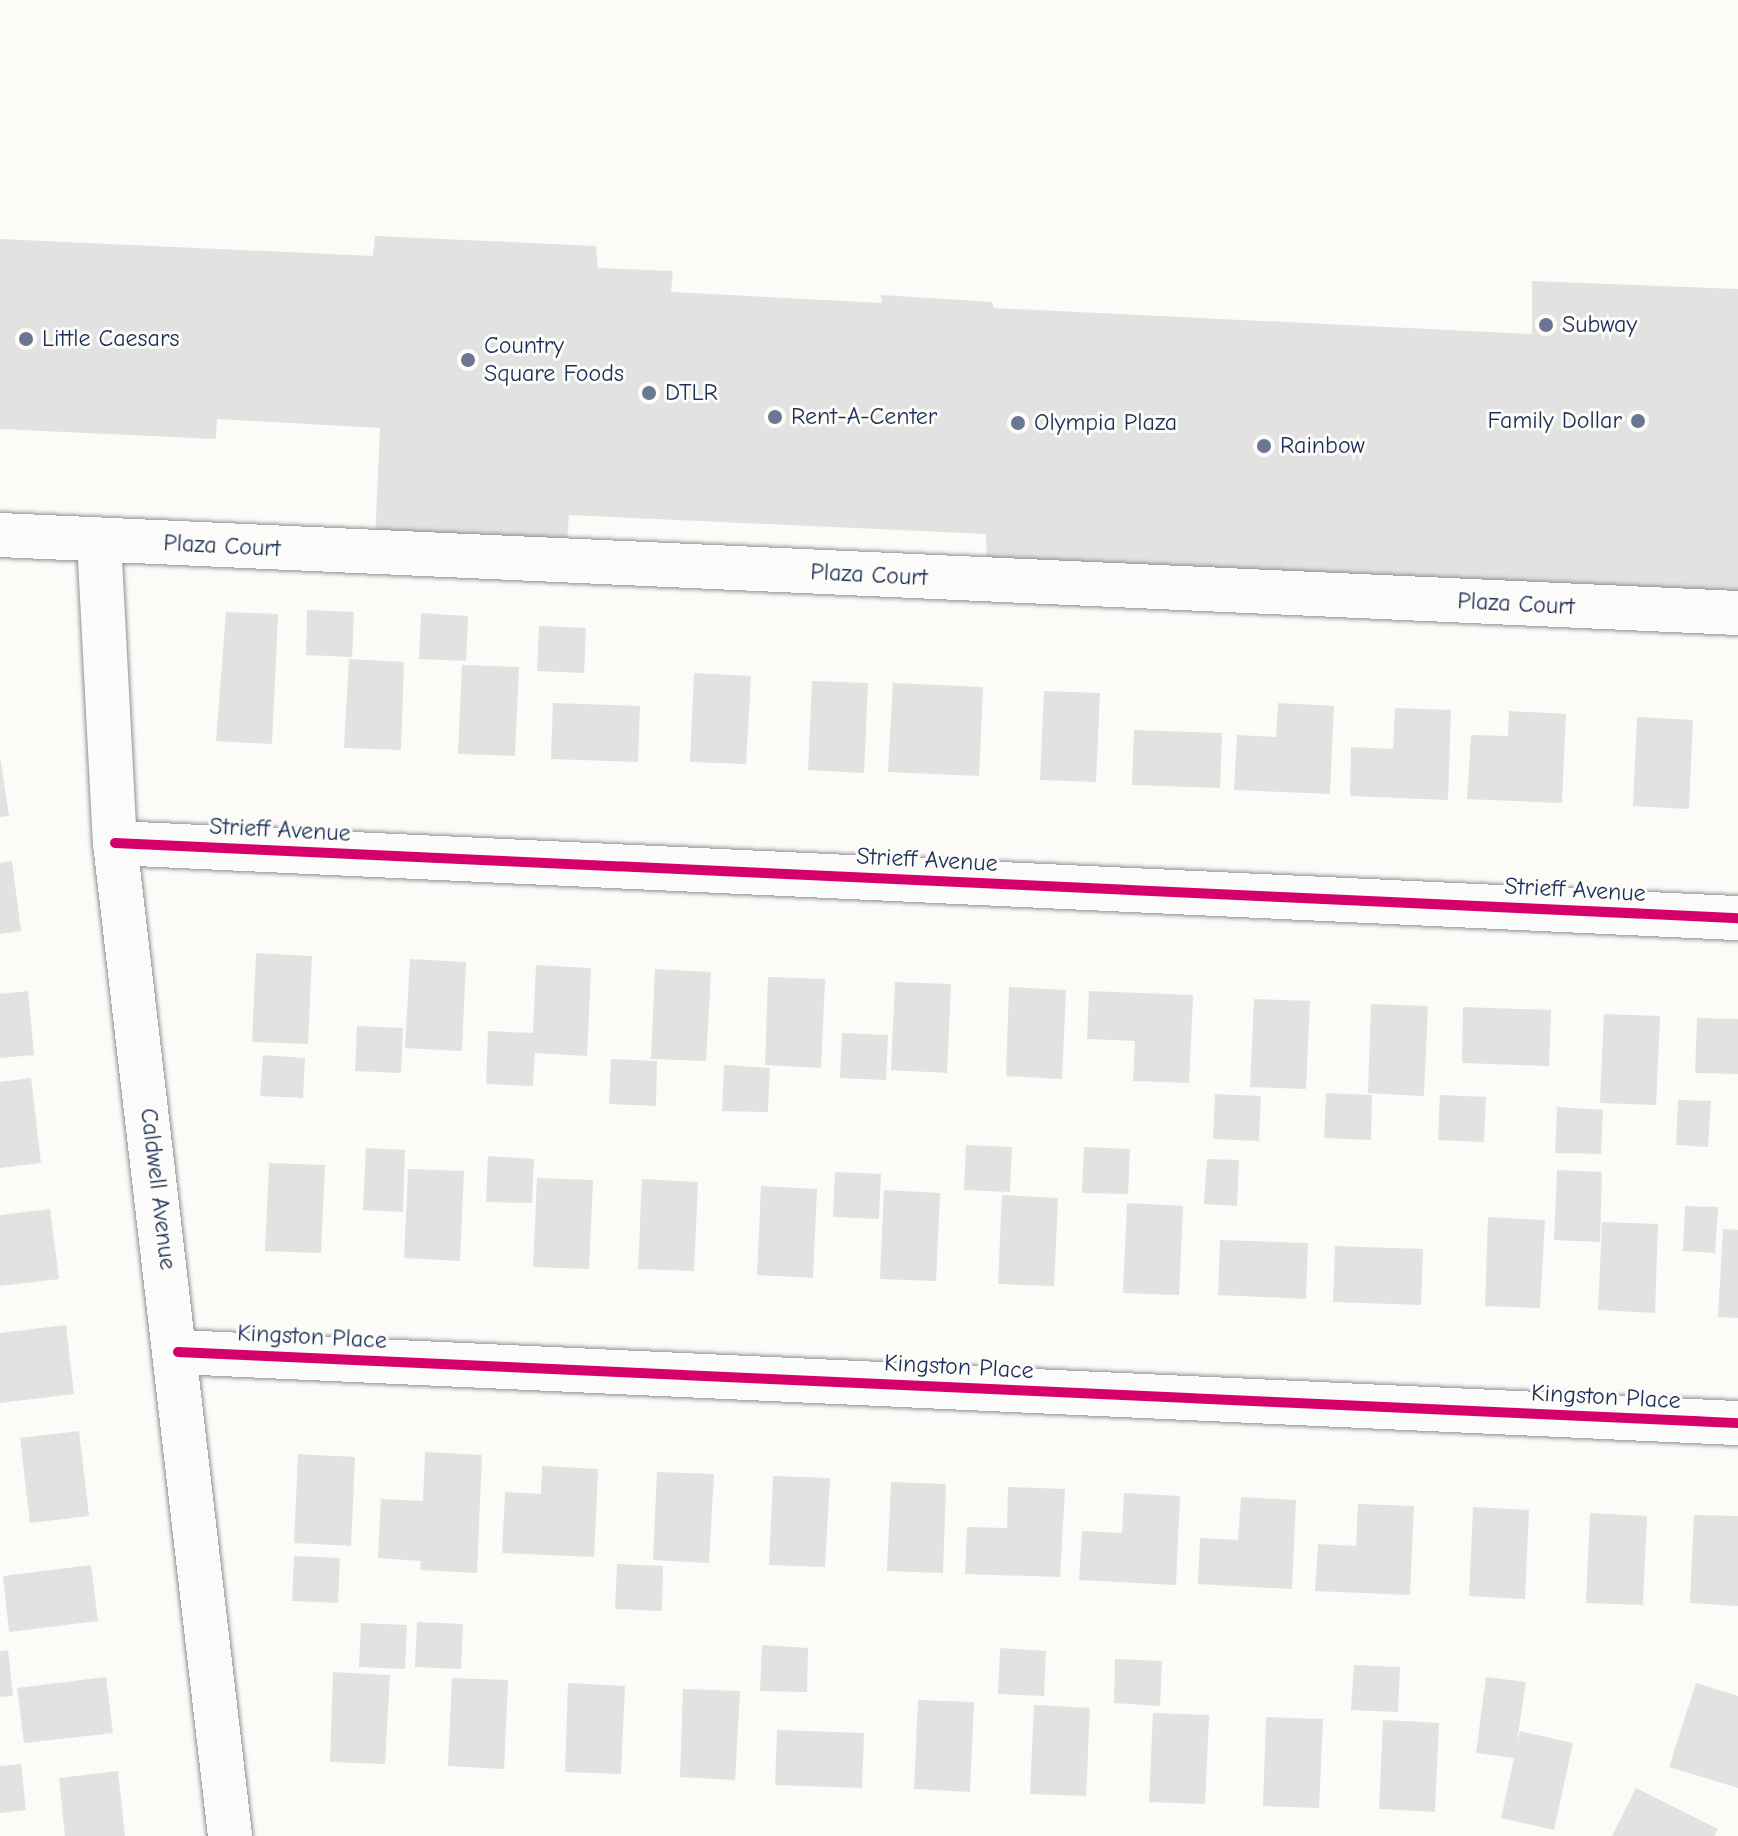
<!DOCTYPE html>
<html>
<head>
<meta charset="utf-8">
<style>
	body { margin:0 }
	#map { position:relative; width:1738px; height:1836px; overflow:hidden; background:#fcfbf8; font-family:"Comic Neue",sans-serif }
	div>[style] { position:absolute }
	.building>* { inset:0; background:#e2e2e2 }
	.roads { filter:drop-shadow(0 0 2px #8c9097) drop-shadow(0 0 2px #8c9097) }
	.minor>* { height:44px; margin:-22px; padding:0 22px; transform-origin:22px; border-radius:22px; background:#fbfbf9 }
	.cycleway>* { height:10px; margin:-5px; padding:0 5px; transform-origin:5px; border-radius:5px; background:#d6006c }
	.dots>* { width:22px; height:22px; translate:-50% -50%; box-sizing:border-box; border:4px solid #fdfcf7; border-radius:50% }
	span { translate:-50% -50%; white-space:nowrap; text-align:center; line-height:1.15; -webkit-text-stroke:6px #fdfcf7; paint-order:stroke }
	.poi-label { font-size:24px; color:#1b2f5e }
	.left { translate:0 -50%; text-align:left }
	.right { translate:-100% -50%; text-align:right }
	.street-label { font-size:24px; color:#1b2f5e }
</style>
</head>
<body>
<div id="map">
	<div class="building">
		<div style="clip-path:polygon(375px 236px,596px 246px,598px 268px,673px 271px,671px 292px,882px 303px,881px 295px,992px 302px,994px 308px,1532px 334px,1532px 281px,1738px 289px,1738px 605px,987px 570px,986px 534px,569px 515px,566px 554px,375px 542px,380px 428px,217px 419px,216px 439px,0 429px,0 239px,373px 256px)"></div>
		<div style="clip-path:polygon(307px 610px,354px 612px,352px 657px,306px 655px)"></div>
		<div style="clip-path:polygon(226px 612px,278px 614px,272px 744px,216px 741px)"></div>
		<div style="clip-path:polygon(421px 613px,468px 616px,466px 661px,419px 659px)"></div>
		<div style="clip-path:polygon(539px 626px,586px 628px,584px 673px,537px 671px)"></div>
		<div style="clip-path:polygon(349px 659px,404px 662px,401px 750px,344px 748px)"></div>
		<div style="clip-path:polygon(462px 665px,519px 667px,515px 756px,458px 754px)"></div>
		<div style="clip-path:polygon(694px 673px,751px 676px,746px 764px,690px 762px)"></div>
		<div style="clip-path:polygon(812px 681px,868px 683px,864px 773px,808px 770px)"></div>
		<div style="clip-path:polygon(893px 683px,983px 687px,979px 776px,888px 772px)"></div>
		<div style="clip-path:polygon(1044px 691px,1100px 693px,1096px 782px,1040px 780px)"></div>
		<div style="clip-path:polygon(553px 703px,640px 706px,638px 762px,551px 759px)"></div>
		<div style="clip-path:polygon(1278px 703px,1334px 706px,1330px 794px,1234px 790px,1237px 735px,1276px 737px)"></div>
		<div style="clip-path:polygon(1395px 708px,1451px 710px,1448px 800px,1350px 796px,1351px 747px,1393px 749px)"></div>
		<div style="clip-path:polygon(1509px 711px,1566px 714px,1562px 803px,1467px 799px,1471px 735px,1508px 736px)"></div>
		<div style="clip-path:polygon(1637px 717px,1693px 720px,1689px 809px,1633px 806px)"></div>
		<div style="clip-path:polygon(1134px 730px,1222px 733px,1220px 788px,1132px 785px)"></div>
		<div style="clip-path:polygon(0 756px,9px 816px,0 817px)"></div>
		<div style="clip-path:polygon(12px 861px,21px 931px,0 934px,0 863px)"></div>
		<div style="clip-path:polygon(256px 953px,312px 956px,308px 1044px,252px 1042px)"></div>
		<div style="clip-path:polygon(410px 959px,466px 962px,462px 1051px,405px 1048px)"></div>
		<div style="clip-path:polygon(536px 965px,591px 968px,587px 1056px,535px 1053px,533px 1086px,486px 1084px,488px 1031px,533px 1033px)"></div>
		<div style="clip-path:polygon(655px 969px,711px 972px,706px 1061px,651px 1059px)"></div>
		<div style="clip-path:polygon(768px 977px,825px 979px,821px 1068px,765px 1065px)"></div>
		<div style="clip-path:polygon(895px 982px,951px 984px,947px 1073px,891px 1070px)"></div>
		<div style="clip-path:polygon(1009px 987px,1066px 990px,1062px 1079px,1006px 1076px)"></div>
		<div style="clip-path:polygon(28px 991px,34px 1055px,0 1058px,0 994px)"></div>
		<div style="clip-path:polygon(1089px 991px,1193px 995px,1189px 1083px,1133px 1081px,1135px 1041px,1087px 1039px)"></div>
		<div style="clip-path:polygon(1254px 999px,1310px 1001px,1306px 1089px,1250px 1087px)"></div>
		<div style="clip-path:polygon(1371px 1004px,1428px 1006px,1424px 1096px,1368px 1093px)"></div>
		<div style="clip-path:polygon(1463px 1007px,1551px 1010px,1549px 1066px,1462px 1063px)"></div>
		<div style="clip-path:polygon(1604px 1014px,1660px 1016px,1656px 1105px,1600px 1103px)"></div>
		<div style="clip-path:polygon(1697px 1018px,1738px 1019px,1738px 1074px,1695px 1073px)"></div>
		<div style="clip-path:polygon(357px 1026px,403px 1028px,401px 1073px,355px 1071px)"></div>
		<div style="clip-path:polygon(842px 1033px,888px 1035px,886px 1080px,840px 1078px)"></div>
		<div style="clip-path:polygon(263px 1055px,305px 1058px,303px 1098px,260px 1096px)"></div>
		<div style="clip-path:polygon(611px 1059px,657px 1061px,656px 1106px,609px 1104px)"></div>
		<div style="clip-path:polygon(724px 1065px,770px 1068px,768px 1112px,722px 1111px)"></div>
		<div style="clip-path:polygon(31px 1078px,41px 1163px,0 1168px,0 1082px)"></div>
		<div style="clip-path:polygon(1326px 1093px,1372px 1095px,1371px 1140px,1324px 1138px)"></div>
		<div style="clip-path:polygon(1215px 1094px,1261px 1096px,1259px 1141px,1213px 1139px)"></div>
		<div style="clip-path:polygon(1440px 1095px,1486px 1097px,1484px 1142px,1438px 1140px)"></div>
		<div style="clip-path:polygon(1678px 1100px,1711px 1101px,1708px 1147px,1676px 1145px)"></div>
		<div style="clip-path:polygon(1557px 1107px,1603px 1110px,1601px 1154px,1555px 1153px)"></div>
		<div style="clip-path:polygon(966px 1145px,1012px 1147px,1010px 1192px,964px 1190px)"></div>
		<div style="clip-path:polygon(1084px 1147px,1130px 1149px,1128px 1194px,1082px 1193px)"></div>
		<div style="clip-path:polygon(366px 1148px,405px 1150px,403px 1212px,363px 1210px)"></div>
		<div style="clip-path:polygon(488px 1156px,534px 1159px,532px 1203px,486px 1202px)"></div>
		<div style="clip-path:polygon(1207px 1159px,1239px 1160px,1237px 1206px,1204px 1204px)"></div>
		<div style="clip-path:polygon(269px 1163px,325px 1165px,321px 1253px,265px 1251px)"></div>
		<div style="clip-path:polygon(408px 1169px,464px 1171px,460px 1261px,404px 1258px)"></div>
		<div style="clip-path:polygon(1557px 1170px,1602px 1172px,1600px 1242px,1554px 1240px)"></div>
		<div style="clip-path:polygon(835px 1172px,881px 1174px,879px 1219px,833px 1217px)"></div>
		<div style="clip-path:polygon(537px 1178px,593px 1180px,589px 1269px,533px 1267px)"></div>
		<div style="clip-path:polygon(642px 1179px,698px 1182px,694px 1271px,638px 1269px)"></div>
		<div style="clip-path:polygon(761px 1186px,817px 1189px,813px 1278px,757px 1275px)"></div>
		<div style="clip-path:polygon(884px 1190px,940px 1193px,936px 1281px,880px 1279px)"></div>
		<div style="clip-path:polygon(1002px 1195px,1058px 1198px,1054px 1286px,998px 1284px)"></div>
		<div style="clip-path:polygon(1127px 1203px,1183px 1206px,1179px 1295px,1123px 1293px)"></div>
		<div style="clip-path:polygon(1685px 1206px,1718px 1207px,1715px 1253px,1683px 1251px)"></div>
		<div style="clip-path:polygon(50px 1209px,59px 1279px,0 1286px,0 1215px)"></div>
		<div style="clip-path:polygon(1488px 1217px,1545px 1220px,1540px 1308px,1485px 1306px)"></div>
		<div style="clip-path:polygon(1602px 1222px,1658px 1224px,1655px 1313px,1598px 1310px)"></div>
		<div style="clip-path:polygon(1723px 1229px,1738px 1230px,1738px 1318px,1718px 1317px)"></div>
		<div style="clip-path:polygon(1220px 1240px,1308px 1243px,1306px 1299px,1218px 1295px)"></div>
		<div style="clip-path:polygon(1335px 1246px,1423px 1249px,1421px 1305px,1333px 1302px)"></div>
		<div style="clip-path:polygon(66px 1325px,74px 1394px,0 1403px,0 1333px)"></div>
		<div style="clip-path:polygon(79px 1431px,89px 1516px,30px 1523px,20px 1438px)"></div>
		<div style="clip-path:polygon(425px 1452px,482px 1455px,477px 1573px,420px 1570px,421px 1561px,378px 1558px,381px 1499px,423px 1501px)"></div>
		<div style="clip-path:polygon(298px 1454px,355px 1457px,351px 1546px,294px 1543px)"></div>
		<div style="clip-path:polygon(542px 1466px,598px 1469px,594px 1557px,502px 1553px,505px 1492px,541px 1494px)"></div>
		<div style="clip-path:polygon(657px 1472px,714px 1474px,709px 1563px,653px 1560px)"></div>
		<div style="clip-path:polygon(773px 1476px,830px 1478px,825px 1567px,769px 1565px)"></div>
		<div style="clip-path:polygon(891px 1482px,946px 1484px,943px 1573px,887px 1571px)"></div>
		<div style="clip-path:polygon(1008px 1487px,1065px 1489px,1060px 1577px,965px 1574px,967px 1527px,1007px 1528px)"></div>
		<div style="clip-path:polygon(1124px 1493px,1180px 1496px,1176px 1585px,1079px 1580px,1082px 1531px,1122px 1533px)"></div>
		<div style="clip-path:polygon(1241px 1497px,1296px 1500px,1292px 1589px,1198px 1584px,1200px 1538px,1238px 1540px)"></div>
		<div style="clip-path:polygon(1358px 1504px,1414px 1506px,1410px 1595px,1315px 1591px,1318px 1544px,1356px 1546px)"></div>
		<div style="clip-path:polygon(1473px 1507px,1529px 1510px,1525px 1599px,1469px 1596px)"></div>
		<div style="clip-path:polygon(1590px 1513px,1647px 1516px,1643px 1605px,1586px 1603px)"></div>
		<div style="clip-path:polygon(1694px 1515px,1738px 1516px,1738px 1606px,1690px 1603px)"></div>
		<div style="clip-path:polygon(294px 1556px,340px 1558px,338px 1603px,292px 1601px)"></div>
		<div style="clip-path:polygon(617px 1564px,663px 1566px,662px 1611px,615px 1609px)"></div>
		<div style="clip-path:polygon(91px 1565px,98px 1621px,9px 1632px,3px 1576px)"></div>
		<div style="clip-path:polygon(417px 1622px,463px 1624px,461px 1669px,415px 1667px)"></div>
		<div style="clip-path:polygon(361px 1623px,407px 1625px,405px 1669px,359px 1667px)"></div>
		<div style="clip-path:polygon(762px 1645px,808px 1648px,807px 1692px,760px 1691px)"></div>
		<div style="clip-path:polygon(1000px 1648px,1046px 1651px,1044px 1696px,998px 1694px)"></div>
		<div style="clip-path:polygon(8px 1650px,13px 1696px,0 1697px,0 1651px)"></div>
		<div style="clip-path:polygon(1115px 1659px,1162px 1661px,1160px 1706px,1114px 1703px)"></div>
		<div style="clip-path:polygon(1354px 1665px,1400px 1667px,1398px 1712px,1351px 1710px)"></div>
		<div style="clip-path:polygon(333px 1672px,390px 1675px,385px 1764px,330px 1762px)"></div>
		<div style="clip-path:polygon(106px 1677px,113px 1733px,24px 1743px,17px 1688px)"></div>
		<div style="clip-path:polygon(1486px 1677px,1526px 1682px,1517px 1742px,1520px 1731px,1573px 1743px,1554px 1830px,1501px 1818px,1514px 1758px,1476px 1753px)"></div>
		<div style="clip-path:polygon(452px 1678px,508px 1680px,504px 1769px,448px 1766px)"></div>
		<div style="clip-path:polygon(568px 1683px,625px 1686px,621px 1774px,565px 1772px)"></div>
		<div style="clip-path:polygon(1696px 1683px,1738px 1696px,1738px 1788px,1669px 1767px)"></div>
		<div style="clip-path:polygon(683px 1689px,740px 1691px,735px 1780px,680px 1777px)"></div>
		<div style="clip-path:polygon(918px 1700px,974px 1702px,970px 1792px,914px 1789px)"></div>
		<div style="clip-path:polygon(1034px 1705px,1090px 1708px,1086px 1796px,1030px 1794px)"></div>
		<div style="clip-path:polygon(1153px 1713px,1209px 1715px,1205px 1804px,1149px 1802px)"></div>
		<div style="clip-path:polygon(1266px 1717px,1323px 1719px,1319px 1808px,1263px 1806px)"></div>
		<div style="clip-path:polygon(1383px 1720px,1439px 1723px,1435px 1812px,1379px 1809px)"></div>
		<div style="clip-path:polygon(777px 1730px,864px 1733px,862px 1788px,775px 1785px)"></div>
		<div style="clip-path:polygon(21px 1764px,26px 1810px,0 1813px,0 1766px)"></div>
		<div style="clip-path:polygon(118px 1771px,125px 1836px,65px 1836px,59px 1778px)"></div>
		<div style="clip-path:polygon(1636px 1788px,1718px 1829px,1714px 1836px,1612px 1836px)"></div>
	</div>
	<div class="roads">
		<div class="minor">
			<div style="left:0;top:535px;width:1740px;rotate:2.57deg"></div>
			<div style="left:99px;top:540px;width:303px;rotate:87deg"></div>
			<div style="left:115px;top:843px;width:1000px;rotate:83.39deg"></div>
			<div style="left:115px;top:843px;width:1625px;rotate:2.65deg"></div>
			<div style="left:178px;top:1352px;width:1562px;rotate:2.61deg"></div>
		</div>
	</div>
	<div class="cycleway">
		<div style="left:115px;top:843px;width:1625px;rotate:2.65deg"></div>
		<div style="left:178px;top:1352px;width:1562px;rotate:2.61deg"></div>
	</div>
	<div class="dots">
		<div style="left:1546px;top:325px;background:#6a7694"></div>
		<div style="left:26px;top:339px;background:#6a7694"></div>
		<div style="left:468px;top:360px;background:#6a7694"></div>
		<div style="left:649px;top:393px;background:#6a7694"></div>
		<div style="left:775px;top:417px;background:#6a7694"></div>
		<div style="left:1638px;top:421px;background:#6a7694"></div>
		<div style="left:1018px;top:423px;background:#6a7694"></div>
		<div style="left:1264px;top:446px;background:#6a7694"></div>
	</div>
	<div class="poi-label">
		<span class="left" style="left:1562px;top:325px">Subway</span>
		<span class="left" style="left:42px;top:339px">Little Caesars</span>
		<span class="left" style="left:484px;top:360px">Country<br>Square Foods</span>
		<span class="left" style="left:665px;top:393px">DTLR</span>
		<span class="left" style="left:791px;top:417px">Rent-A-Center</span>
		<span class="right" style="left:1622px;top:421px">Family Dollar</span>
		<span class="left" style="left:1034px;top:423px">Olympia Plaza</span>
		<span class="left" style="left:1280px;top:446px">Rainbow</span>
	</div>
	<div class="street-label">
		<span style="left:222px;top:546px;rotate:3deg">Plaza Court</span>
		<span style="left:869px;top:575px;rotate:3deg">Plaza Court</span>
		<span style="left:1516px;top:604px;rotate:3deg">Plaza Court</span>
		<span style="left:280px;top:830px;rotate:3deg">Strieff Avenue</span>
		<span style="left:927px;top:860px;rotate:3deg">Strieff Avenue</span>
		<span style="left:1575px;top:890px;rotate:3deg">Strieff Avenue</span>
		<span style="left:158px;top:1189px;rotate:83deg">Caldwell Avenue</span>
		<span style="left:312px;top:1337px;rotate:3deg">Kingston Place</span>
		<span style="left:959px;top:1367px;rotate:3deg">Kingston Place</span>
		<span style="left:1606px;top:1397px;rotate:3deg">Kingston Place</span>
	</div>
</div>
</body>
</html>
